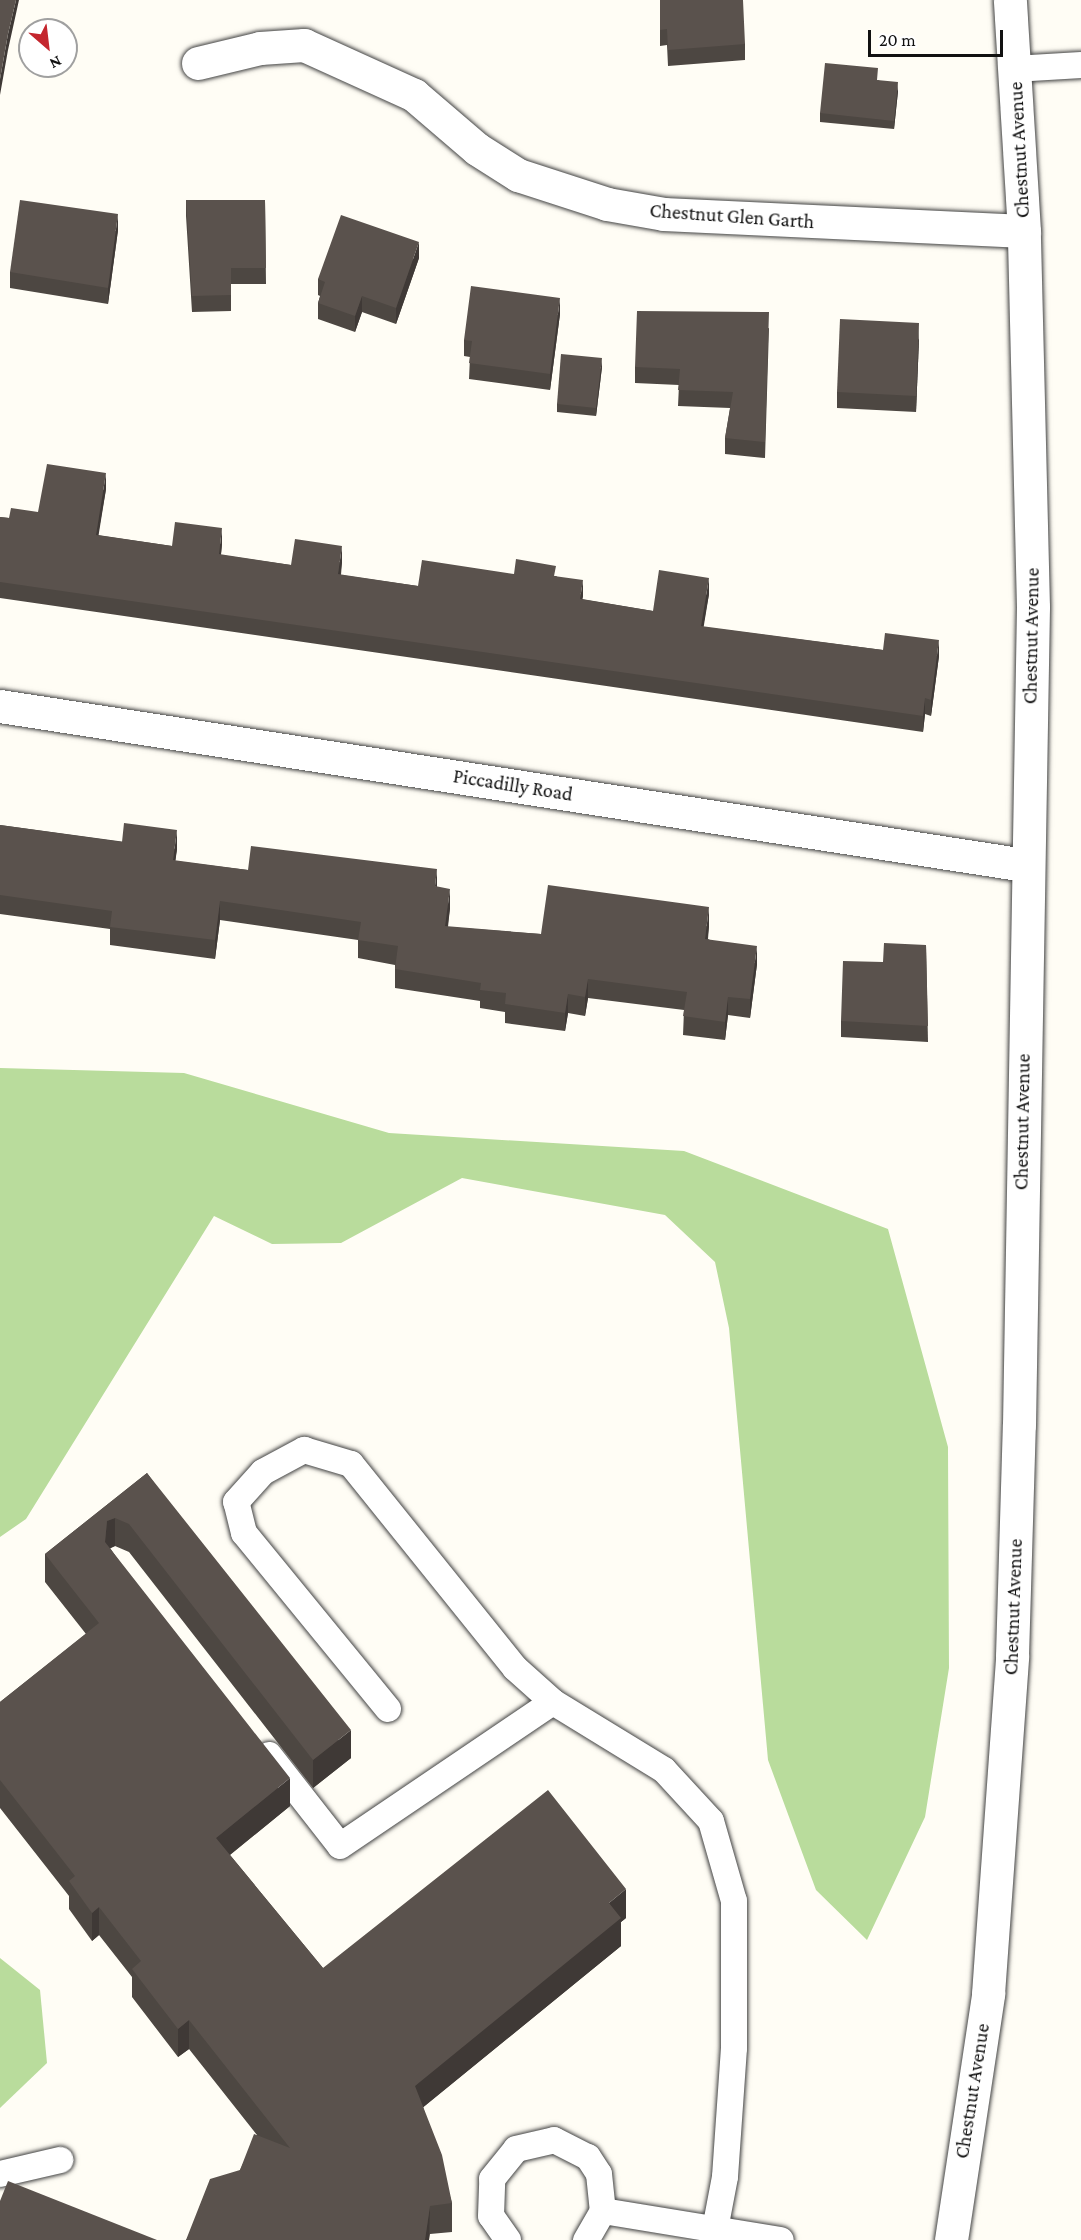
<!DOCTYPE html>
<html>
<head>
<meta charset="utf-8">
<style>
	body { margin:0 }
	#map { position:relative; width:1081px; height:2240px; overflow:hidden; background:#fffdf5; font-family:"Crimson Pro",serif }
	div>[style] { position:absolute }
	.forest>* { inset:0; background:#b9dc9c }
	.roads { filter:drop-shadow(0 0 2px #444) drop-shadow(0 0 2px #444) }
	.lane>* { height:26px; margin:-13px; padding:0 13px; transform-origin:13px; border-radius:13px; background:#fff }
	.street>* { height:33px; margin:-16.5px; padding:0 16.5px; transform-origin:16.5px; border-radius:16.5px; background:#fff }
	.wall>* { inset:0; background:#4d4742 }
	.shaded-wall>* { inset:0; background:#3f3936 }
	.building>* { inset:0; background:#5a524d }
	span { translate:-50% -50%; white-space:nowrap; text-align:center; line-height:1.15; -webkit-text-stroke:6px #fff; paint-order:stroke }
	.street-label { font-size:20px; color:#111 }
	.north { position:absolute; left:18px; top:18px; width:60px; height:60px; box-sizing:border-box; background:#fff; border:2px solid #a0a0a0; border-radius:50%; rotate:152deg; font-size:16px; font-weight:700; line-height:24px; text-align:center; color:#111 }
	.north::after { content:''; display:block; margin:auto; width:21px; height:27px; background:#c4262e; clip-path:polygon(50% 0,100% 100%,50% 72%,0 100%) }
	.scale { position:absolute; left:868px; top:30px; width:135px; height:27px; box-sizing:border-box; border:3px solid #111; border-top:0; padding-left:8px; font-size:18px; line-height:21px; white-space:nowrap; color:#111; -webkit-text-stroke:4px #fff; paint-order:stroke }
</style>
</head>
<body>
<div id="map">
	<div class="forest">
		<div style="clip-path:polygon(0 1068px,184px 1073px,389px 1133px,684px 1151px,888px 1229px,948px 1447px,949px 1668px,925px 1817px,867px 1940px,816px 1890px,768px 1760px,729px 1328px,715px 1262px,665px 1215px,462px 1178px,341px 1243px,272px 1244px,214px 1216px,26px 1519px,0 1537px)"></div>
		<div style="clip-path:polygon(0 1958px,40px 1990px,47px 2063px,0 2108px)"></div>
	</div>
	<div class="roads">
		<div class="lane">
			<div style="left:1014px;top:69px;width:67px;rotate:-3.4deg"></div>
			<div style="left:388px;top:1709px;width:227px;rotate:-129.3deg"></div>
			<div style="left:244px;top:1533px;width:32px;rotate:-104deg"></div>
			<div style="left:236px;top:1502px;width:40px;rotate:-48deg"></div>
			<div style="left:263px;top:1472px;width:47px;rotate:-28.2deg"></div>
			<div style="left:304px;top:1450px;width:49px;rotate:16.6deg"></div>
			<div style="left:351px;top:1464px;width:262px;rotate:51.2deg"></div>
			<div style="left:515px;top:1668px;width:51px;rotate:41.8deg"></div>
			<div style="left:553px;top:1702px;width:130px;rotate:31.5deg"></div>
			<div style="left:664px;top:1770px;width:69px;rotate:47.3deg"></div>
			<div style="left:711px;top:1821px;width:83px;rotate:74deg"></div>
			<div style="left:734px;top:1901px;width:147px;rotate:90deg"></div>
			<div style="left:734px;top:2048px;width:129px;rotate:94deg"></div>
			<div style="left:725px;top:2177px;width:64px;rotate:100.8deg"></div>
			<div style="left:269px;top:1755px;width:115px;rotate:52deg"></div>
			<div style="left:340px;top:1846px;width:257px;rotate:-34.1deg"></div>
			<div style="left:0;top:2174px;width:62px;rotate:-13.1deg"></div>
			<div style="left:603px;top:2211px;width:180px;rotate:9.3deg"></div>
			<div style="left:508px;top:2240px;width:29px;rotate:-125deg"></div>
			<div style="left:491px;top:2216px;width:37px;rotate:-88deg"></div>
			<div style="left:492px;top:2179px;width:38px;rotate:-51deg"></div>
			<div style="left:516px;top:2149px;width:39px;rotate:-13deg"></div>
			<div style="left:554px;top:2140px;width:38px;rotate:27deg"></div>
			<div style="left:588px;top:2157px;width:20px;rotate:57deg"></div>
			<div style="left:599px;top:2174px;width:37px;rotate:84deg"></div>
			<div style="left:603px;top:2211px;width:34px;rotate:120deg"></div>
		</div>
		<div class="street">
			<div style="left:198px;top:63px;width:64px;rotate:-13.6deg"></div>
			<div style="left:260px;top:48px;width:44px;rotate:-3.9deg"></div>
			<div style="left:304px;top:45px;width:121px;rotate:24.4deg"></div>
			<div style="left:414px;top:95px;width:83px;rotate:40.6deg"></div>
			<div style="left:477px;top:149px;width:49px;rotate:32.4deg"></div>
			<div style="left:518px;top:175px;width:94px;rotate:18deg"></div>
			<div style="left:607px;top:204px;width:58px;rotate:10deg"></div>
			<div style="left:664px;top:214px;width:360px;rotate:2.7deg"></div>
			<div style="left:0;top:706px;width:1037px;rotate:8.82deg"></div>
			<div style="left:951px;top:2240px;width:249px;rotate:-81.4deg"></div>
			<div style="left:988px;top:1994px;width:339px;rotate:-85.9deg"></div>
			<div style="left:1012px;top:1656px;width:231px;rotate:-88.3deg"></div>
			<div style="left:1019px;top:1425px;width:818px;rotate:-89.02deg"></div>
			<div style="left:1033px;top:607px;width:376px;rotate:-91.4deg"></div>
			<div style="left:1024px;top:231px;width:231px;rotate:-93.5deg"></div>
		</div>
	</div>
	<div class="wall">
		<div style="clip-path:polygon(660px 0,745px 44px,745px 60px,668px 66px,667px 45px,660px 46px)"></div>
		<div style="clip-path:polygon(878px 80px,898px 91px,894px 129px,820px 122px,820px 113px)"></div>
		<div style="clip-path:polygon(186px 200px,265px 200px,266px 284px,231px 284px,231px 311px,192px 312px,186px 216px)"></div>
		<div style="clip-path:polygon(118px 230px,108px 304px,10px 288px,10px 272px)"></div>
		<div style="clip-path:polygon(419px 258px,396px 324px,362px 312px,355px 332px,318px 319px,318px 303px,320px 296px,318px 295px,318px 279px)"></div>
		<div style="clip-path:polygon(560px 314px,550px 390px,469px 379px,470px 357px,464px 356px,464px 340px)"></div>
		<div style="clip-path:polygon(769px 328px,765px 458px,725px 454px,725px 438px,730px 408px,678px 406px,679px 385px,635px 383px,635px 367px)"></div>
		<div style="clip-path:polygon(919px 339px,916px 412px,837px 408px,837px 392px)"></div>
		<div style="clip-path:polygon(602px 367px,596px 416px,557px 412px,557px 404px)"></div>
		<div style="clip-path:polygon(106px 489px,98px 535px,172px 546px,222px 544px,221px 555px,291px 565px,342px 562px,341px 575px,418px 586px,514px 574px,556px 576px,583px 596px,582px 599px,653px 611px,709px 594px,703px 627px,883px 650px,939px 656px,931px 716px,925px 714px,923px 732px,0 598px,0 517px,9px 518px,38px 512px)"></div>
		<div style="clip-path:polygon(0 825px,177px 849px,175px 861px,248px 870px,437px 887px,450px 908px,448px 927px,541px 934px,709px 926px,708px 939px,757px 964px,750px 1018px,728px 1015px,725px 1040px,683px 1035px,684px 1010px,588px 998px,585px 1016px,568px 1013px,565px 1031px,505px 1023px,505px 1012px,480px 1008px,480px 1001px,395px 988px,395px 965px,358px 958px,358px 940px,220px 920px,215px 959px,110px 945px,110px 929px,0 914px)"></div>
		<div style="clip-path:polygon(926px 945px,928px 1042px,841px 1037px,841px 1021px,883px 962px)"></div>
		<div style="clip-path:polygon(147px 1473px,351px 1758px,313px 1788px,129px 1552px,115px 1546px,110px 1548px,290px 1806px,230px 1855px,323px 1968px,626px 1918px,621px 1922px,621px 1946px,423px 2107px,452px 2203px,452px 2232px,430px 2234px,429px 2240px,186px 2240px,240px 2170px,257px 2135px,189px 2049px,178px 2057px,132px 1997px,132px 1977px,99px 1935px,92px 1941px,69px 1909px,69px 1896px,0 1808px,0 1702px,86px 1634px,45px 1582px,45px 1554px)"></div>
	</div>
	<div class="shaded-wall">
		<div style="clip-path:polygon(16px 0,19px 0,8px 50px,0 95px,0 79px,8px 34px)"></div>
		<div style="clip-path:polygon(898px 82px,898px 91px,894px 129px,894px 121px)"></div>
		<div style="clip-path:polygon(118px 214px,118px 230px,108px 304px,108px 288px)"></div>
		<div style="clip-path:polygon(419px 242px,419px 258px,396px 324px,396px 308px)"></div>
		<div style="clip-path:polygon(362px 296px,362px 312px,355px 332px,355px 316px)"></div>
		<div style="clip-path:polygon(560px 298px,560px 314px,550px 390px,550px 374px)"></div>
		<div style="clip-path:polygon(919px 323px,919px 339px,916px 412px,916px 396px)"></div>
		<div style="clip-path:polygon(602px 358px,602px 367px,596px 416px,596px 408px)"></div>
		<div style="clip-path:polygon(106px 473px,106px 489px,96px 551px,96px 535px)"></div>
		<div style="clip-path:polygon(222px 528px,222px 544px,219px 571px,219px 554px)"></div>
		<div style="clip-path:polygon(342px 546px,342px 562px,338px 591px,338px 574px)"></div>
		<div style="clip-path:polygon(709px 578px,709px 594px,701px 643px,701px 626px)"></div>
		<div style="clip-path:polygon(583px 580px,583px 596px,580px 615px,580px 599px)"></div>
		<div style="clip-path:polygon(939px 640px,939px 656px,931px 716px,931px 700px)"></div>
		<div style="clip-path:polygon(925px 698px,925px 714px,923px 732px,923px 716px)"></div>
		<div style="clip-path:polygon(177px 830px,177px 849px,173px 879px,173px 860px)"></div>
		<div style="clip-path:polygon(437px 869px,437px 888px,435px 886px)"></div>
		<div style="clip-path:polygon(450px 889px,450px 908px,445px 945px,445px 926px)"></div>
		<div style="clip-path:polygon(220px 901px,220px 920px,215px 959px,215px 940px)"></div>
		<div style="clip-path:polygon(709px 907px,709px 926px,705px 958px,705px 939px)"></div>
		<div style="clip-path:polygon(757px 946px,757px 964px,750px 1018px,750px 999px)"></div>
		<div style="clip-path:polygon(588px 979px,588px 998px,585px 1016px,585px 997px)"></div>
		<div style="clip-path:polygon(568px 994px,568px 1013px,565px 1031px,565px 1013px)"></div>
		<div style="clip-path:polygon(728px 997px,728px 1015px,725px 1040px,725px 1022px)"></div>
		<div style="clip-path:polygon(115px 1518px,115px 1546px,107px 1550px,105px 1542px,107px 1521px)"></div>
		<div style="clip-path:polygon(351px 1730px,351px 1758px,313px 1788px,313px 1760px)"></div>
		<div style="clip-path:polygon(290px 1778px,290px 1806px,216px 1866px,216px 1838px)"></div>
		<div style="clip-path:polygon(626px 1889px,626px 1918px,621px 1922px,621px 1946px,415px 2114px,415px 2086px,609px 1903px)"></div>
		<div style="clip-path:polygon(99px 1907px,99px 1935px,92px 1941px,92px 1913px)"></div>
		<div style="clip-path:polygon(189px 2020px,189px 2049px,178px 2057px,178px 2029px)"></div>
		<div style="clip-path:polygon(430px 2206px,429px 2240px,425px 2240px)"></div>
	</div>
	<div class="building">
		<div style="clip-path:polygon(0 0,16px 0,8px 34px,0 79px)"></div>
		<div style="clip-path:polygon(660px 0,743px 0,745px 44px,668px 50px,667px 29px,660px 30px)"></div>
		<div style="clip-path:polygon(825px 63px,878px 68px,877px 80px,898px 82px,894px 121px,820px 113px)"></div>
		<div style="clip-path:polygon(20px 200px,118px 214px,108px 288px,10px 272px)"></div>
		<div style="clip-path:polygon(186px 200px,265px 200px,266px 268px,231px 268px,231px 295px,192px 296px)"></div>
		<div style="clip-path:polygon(341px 215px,419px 242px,396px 308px,362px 296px,355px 316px,318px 303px,325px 282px,318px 279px)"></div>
		<div style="clip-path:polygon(471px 286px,560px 298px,550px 374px,469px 363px,472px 341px,464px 340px)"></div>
		<div style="clip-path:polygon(637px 311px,769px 312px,765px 442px,725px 438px,733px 392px,678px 390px,680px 369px,635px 367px)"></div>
		<div style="clip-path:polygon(840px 319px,919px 323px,916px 396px,837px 392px)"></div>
		<div style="clip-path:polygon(561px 354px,602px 358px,596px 408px,557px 404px)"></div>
		<div style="clip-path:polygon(47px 464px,106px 473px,96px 535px,172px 546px,175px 522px,222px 528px,219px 554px,291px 565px,295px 539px,342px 546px,338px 574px,418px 586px,422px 560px,514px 574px,516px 559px,556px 566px,554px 576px,583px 580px,580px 599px,653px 611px,659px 570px,709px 578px,701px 626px,883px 650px,885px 633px,939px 640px,931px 700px,925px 698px,923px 716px,0 582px,0 517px,9px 518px,11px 508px,38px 512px)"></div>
		<div style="clip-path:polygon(124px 823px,177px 830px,173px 860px,248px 870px,251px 846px,437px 869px,435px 886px,450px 889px,445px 926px,541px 934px,548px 885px,709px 907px,705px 939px,757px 946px,750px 999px,728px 997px,725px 1022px,683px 1016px,687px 992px,588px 979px,585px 997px,568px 994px,565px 1013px,505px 1004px,506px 993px,480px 990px,481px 983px,395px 969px,398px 946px,358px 940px,361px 922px,220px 901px,215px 940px,110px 927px,112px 911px,0 895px,0 825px,122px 842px)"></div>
		<div style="clip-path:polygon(884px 943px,926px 945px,928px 1026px,841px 1021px,843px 961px,883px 962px)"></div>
		<div style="clip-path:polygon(147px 1473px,351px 1730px,313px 1760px,129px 1524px,115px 1518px,107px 1521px,105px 1542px,290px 1778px,216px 1838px,323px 1968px,548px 1790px,626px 1889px,609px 1903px,621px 1918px,415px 2086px,442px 2155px,452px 2203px,430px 2206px,425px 2240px,186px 2240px,210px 2179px,240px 2170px,254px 2134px,290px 2148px,189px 2020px,178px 2029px,132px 1969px,141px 1961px,99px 1907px,92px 1913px,69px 1881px,75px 1876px,0 1780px,0 1702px,99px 1623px,45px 1554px)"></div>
		<div style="clip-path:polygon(8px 2181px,157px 2240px,0 2240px,0 2201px)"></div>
	</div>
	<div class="street-label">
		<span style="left:1019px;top:150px;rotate:-93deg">Chestnut Avenue</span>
		<span style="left:732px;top:216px;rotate:4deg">Chestnut Glen Garth</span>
		<span style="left:1031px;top:636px;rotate:-89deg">Chestnut Avenue</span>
		<span style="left:513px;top:785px;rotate:9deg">Piccadilly Road</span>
		<span style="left:1022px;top:1122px;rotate:-89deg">Chestnut Avenue</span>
		<span style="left:1013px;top:1607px;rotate:-88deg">Chestnut Avenue</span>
		<span style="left:972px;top:2091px;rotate:-81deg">Chestnut Avenue</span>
	</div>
	<div class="north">N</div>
	<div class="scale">20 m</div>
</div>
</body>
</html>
